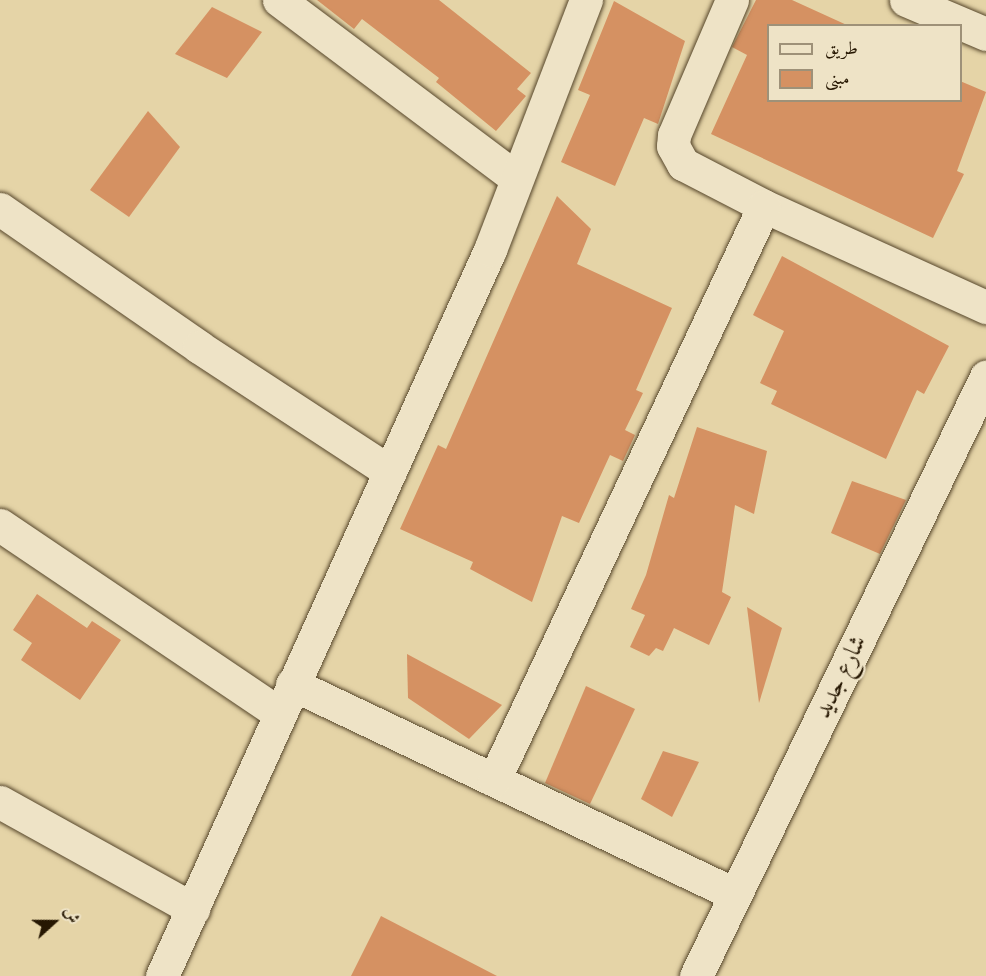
<!DOCTYPE html>
<html>
<head>
<meta charset="utf-8">
<style>
	body { margin:0 }
	#map { position:relative; width:986px; height:976px; overflow:hidden; background:#e5d4a7; font-family:"IM FELL English",Amiri,serif }
	div>[style] { position:absolute }
	.building>* { inset:0; background:#d59162 }
	.roads { filter:drop-shadow(0 0 2px #56462b) drop-shadow(0 0 2px #56462b) }
	.minor>* { height:33px; margin:-16.5px; padding:0 16.5px; transform-origin:16.5px; border-radius:16.5px; background:#eee3c6 }
	span { translate:-50% -50%; white-space:nowrap; text-align:center; line-height:1.15; -webkit-text-stroke:4.5px #eee3c6; paint-order:stroke }
	.street-label { font-size:24px; color:#261702 }
	.legend { position:absolute; left:767px; top:24px; width:195px; height:78px; box-sizing:border-box; background:#eee3c6; border:2px solid #9e9178; margin:0; padding:8px 10px; list-style:none; font-size:18px; color:#261702 }
	.legend li { display:flex; align-items:center; gap:12px; height:30px }
	.legend b { width:30px; border:2px solid #9e9178 }
	.north { position:absolute; left:24px; top:892px; width:60px; height:60px; -webkit-text-stroke:4px #eee3c6; paint-order:stroke; rotate:69deg; font-size:16px; font-weight:700; line-height:24px; text-align:center; color:#261702 }
	.north::after { content:''; display:block; margin:auto; width:21px; height:27px; background:#261702; clip-path:polygon(50% 0,100% 100%,50% 72%,0 100%) }
</style>
</head>
<body>
<div id="map">
	<div class="building">
		<div style="clip-path:polygon(317px 0,439px 0,531px 73px,517px 89px,526px 96px,496px 131px,436px 82px,439px 78px,362px 19px,354px 29px)"></div>
		<div style="clip-path:polygon(756px 0,792px 0,849px 26px,768px 26px,768px 100px,960px 100px,960px 81px,986px 92px,957px 171px,964px 174px,933px 238px,711px 134px,747px 55px,732px 47px)"></div>
		<div style="clip-path:polygon(614px 1px,685px 41px,658px 124px,644px 118px,615px 186px,561px 162px,590px 95px,578px 90px)"></div>
		<div style="clip-path:polygon(212px 7px,262px 32px,227px 78px,175px 54px)"></div>
		<div style="clip-path:polygon(148px 111px,180px 147px,129px 217px,90px 190px)"></div>
		<div style="clip-path:polygon(557px 196px,591px 229px,577px 264px,672px 308px,636px 390px,643px 393px,625px 430px,635px 435px,623px 461px,610px 455px,579px 523px,562px 516px,532px 602px,470px 569px,473px 562px,400px 529px,438px 445px,446px 449px)"></div>
		<div style="clip-path:polygon(782px 256px,949px 346px,924px 394px,917px 390px,886px 459px,771px 404px,777px 391px,760px 383px,784px 331px,753px 315px)"></div>
		<div style="clip-path:polygon(697px 427px,767px 451px,754px 514px,735px 505px,722px 592px,731px 597px,709px 645px,674px 628px,663px 651px,656px 648px,649px 656px,630px 647px,645px 615px,631px 609px,646px 575px,669px 495px,674px 498px)"></div>
		<div style="clip-path:polygon(852px 481px,906px 500px,880px 554px,831px 533px)"></div>
		<div style="clip-path:polygon(37px 594px,87px 628px,92px 621px,121px 640px,80px 700px,21px 660px,32px 643px,13px 630px)"></div>
		<div style="clip-path:polygon(747px 607px,782px 628px,759px 703px)"></div>
		<div style="clip-path:polygon(407px 654px,502px 705px,469px 739px,408px 698px)"></div>
		<div style="clip-path:polygon(586px 686px,635px 709px,590px 804px,545px 783px)"></div>
		<div style="clip-path:polygon(663px 751px,699px 762px,672px 817px,641px 799px)"></div>
		<div style="clip-path:polygon(381px 916px,497px 976px,351px 976px)"></div>
	</div>
	<div class="roads">
		<div class="minor">
			<div style="left:279px;top:0;width:295px;rotate:36.9deg"></div>
			<div style="left:732px;top:0;width:147px;rotate:113.2deg"></div>
			<div style="left:674px;top:135px;width:11px;rotate:95deg"></div>
			<div style="left:673px;top:146px;width:21px;rotate:61deg"></div>
			<div style="left:683px;top:164px;width:91px;rotate:27.4deg"></div>
			<div style="left:764px;top:206px;width:244px;rotate:24.5deg"></div>
			<div style="left:906px;top:0;width:87px;rotate:23deg"></div>
			<div style="left:0;top:209px;width:242px;rotate:34.7deg"></div>
			<div style="left:199px;top:347px;width:228px;rotate:33.2deg"></div>
			<div style="left:0;top:525px;width:336px;rotate:34deg"></div>
			<div style="left:292px;top:684px;width:490px;rotate:25.4deg"></div>
			<div style="left:494px;top:780px;width:634px;rotate:-64.81deg"></div>
			<div style="left:0;top:802px;width:221px;rotate:29deg"></div>
			<div style="left:162px;top:976px;width:797px;rotate:-65.69deg"></div>
			<div style="left:490px;top:250px;width:268px;rotate:-69deg"></div>
			<div style="left:696px;top:976px;width:666px;rotate:-64.17deg"></div>
		</div>
	</div>
	<div class="street-label">
		<span style="left:841px;top:677px;rotate:-64deg">شارع جديد</span>
	</div>
	<ul class="legend">
	<li><b style="height:8px;background:#eee3c6"></b>طريق</li>
	<li><b style="height:16px;background:#d59162"></b>مبنى</li>
	</ul>
	<div class="north">ش</div>
</div>
</body>
</html>
